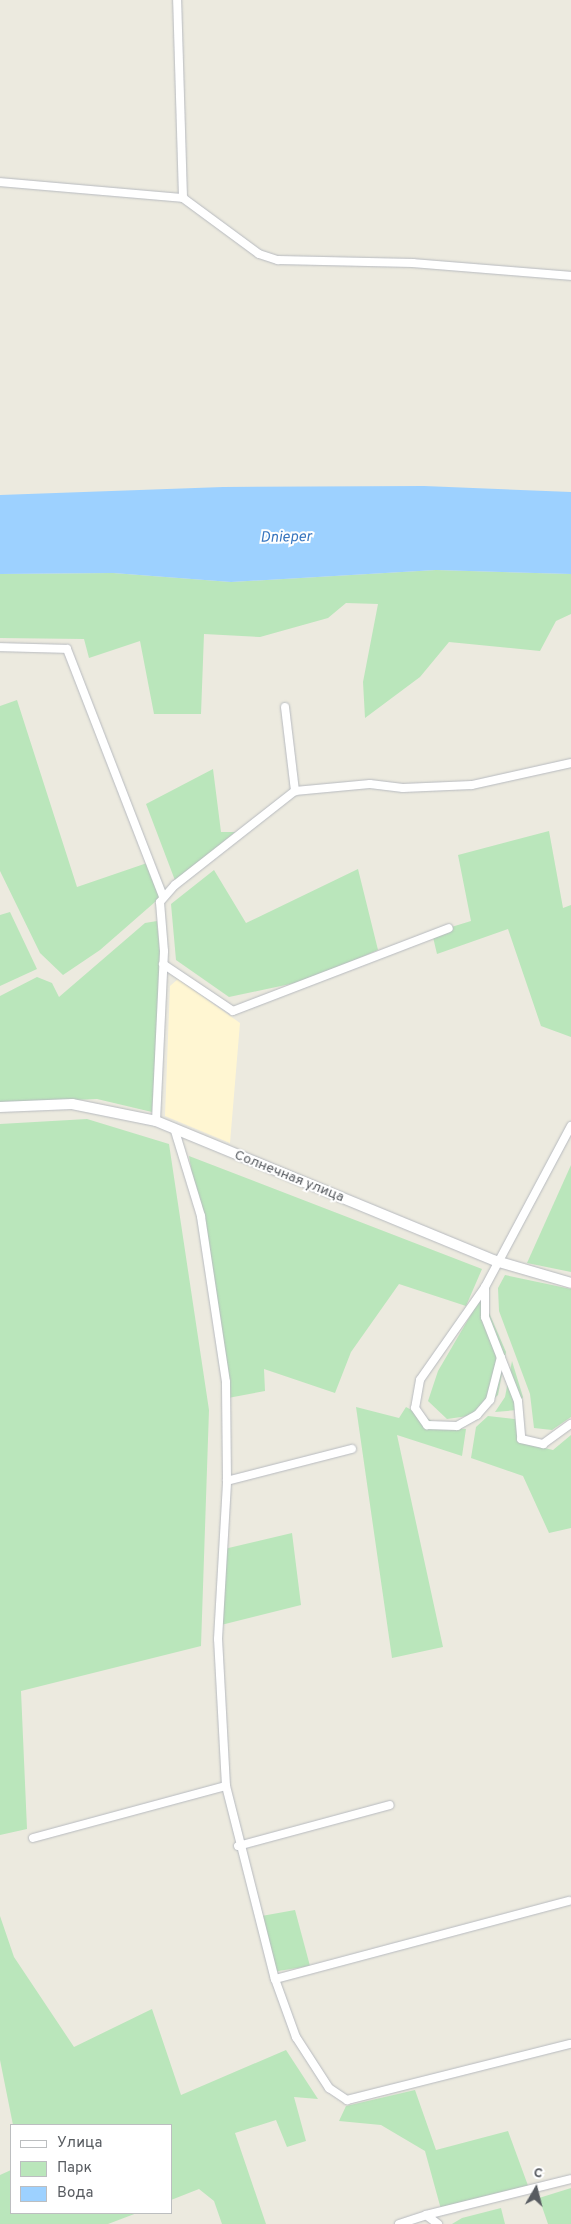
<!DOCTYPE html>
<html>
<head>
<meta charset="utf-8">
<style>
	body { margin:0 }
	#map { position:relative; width:571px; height:2224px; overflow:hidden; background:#eceadf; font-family:Overpass,sans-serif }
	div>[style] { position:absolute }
	.commercial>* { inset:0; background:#fff6d2 }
	.green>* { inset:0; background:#bae6bb }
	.water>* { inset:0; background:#9dd1ff }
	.roads { filter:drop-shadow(0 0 1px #b7babf) drop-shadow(0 0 1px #b7babf) }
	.minor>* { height:8px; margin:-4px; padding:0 4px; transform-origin:4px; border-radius:4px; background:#fff }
	.tertiary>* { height:10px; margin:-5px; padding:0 5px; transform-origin:5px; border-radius:5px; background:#fff }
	span { translate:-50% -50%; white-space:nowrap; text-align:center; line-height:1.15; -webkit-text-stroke:4px #fff; paint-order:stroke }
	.street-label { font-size:14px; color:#585c61 }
	.water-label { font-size:15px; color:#3876bf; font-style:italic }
	.legend { position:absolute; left:10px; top:2124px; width:162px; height:90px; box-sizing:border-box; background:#fff; border:1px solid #bcbec0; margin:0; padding:6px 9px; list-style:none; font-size:15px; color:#585c61 }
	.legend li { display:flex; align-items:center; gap:10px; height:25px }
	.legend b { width:25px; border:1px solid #bcbec0 }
	.north { position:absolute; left:511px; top:2164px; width:50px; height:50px; -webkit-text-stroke:4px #fff; paint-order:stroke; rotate:8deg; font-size:14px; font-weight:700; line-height:20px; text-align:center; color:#585c61 }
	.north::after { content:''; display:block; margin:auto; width:18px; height:22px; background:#585c61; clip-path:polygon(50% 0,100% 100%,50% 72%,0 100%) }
</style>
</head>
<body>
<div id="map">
	<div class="commercial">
		<div style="clip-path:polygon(178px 979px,240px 1023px,230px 1143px,165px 1116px,170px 986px)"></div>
	</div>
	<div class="green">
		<div style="clip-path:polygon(436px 570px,571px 574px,571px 614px,556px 621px,540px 651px,449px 642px,420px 677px,365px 718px,363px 682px,378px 604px,346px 603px,328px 618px,260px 637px,204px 634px,201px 714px,154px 714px,140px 641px,89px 658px,84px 639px,0 638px,0 574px,113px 573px,231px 582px)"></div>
		<div style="clip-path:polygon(17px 700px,77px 887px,150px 862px,163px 895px,100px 950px,63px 975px,40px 953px,0 871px,0 706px)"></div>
		<div style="clip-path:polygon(213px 769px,221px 832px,235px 832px,176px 883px,146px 804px)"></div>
		<div style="clip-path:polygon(549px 831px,563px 908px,571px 905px,571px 1037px,541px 1026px,508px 929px,437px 954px,432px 933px,471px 921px,458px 855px)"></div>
		<div style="clip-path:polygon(358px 869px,378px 950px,309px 980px,229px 997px,176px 960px,171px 904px,214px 870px,246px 923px)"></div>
		<div style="clip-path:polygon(10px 912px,37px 969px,0 986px,0 915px)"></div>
		<div style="clip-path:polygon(157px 921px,161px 964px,152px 1112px,97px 1099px,0 1103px,0 996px,37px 977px,52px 983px,59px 997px,145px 923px)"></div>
		<div style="clip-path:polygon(87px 1119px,169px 1144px,209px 1410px,201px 1646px,21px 1691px,27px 1829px,0 1835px,0 1124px)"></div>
		<div style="clip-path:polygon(189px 1156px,482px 1269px,466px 1306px,399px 1284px,351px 1352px,335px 1393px,264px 1369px,265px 1391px,228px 1398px)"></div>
		<div style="clip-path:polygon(571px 1165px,571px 1272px,527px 1263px)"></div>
		<div style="clip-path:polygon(505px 1275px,571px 1289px,571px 1417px,552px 1430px,534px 1428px,530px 1394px,499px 1311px,498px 1288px)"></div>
		<div style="clip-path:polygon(490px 1282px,487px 1308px,506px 1352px,498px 1395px,475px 1415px,447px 1419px,428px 1401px,438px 1371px)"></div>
		<div style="clip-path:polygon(512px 1361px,523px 1397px,517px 1410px,495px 1412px,505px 1397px)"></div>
		<div style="clip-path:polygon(356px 1407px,399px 1418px,406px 1407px,443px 1427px,466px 1429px,462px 1456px,397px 1435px,443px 1647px,392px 1658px)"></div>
		<div style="clip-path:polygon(488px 1416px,522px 1420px,523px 1443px,553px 1450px,571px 1435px,571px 1528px,549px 1533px,523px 1476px,471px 1458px,476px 1427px)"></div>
		<div style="clip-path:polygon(292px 1533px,301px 1605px,217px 1626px,220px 1550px)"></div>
		<div style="clip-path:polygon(295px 1910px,310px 1966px,272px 1972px,256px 1917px)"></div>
		<div style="clip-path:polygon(0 1916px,14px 1957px,74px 2047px,152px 2009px,181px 2095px,286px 2050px,318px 2099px,294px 2097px,306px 2141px,287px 2147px,276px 2120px,235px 2133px,266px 2224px,222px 2224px,214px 2201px,199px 2189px,171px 2200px,171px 2125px,13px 2125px,0 2060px)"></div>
		<div style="clip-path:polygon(415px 2090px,436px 2150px,508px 2131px,530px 2191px,442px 2213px,425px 2151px,381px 2125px,339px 2121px,346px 2106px)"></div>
		<div style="clip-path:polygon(11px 2170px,11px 2213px,137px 2213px,108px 2224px,0 2224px,0 2175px)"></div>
		<div style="clip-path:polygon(571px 2188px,571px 2224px,548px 2224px,539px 2198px)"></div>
		<div style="clip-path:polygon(501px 2208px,505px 2224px,452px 2224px,462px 2218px)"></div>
	</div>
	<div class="water">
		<div style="clip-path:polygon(424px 486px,571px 492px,571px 574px,436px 570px,231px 582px,113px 573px,0 574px,0 495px,223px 487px)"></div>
	</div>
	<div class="roads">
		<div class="minor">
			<div style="left:0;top:182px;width:184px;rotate:5deg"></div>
			<div style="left:183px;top:198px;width:198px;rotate:-91.7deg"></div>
			<div style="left:183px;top:198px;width:94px;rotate:36.4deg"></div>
			<div style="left:259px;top:254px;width:20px;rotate:18deg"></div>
			<div style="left:278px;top:260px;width:135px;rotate:1.3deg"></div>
			<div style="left:413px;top:263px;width:159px;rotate:4.7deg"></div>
			<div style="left:0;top:647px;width:67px;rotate:1.7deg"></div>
			<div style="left:67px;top:649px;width:265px;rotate:68.8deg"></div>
			<div style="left:285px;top:707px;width:85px;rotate:83.2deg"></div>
			<div style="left:163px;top:964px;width:84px;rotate:33.9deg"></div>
			<div style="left:233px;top:1011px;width:231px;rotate:-21deg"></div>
			<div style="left:156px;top:1121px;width:170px;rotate:-87.3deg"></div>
			<div style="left:164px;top:951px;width:49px;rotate:-94.7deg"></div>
			<div style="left:160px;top:902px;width:23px;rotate:-49deg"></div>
			<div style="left:175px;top:885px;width:152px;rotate:-38.1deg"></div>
			<div style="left:295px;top:791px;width:75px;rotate:-5.3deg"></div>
			<div style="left:370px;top:784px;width:33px;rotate:7deg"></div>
			<div style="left:403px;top:788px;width:69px;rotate:-2.5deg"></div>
			<div style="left:472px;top:785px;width:101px;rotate:-12.5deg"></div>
			<div style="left:571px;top:1126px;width:183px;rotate:118.1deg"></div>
			<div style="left:485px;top:1287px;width:30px;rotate:90deg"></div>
			<div style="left:485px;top:1317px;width:90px;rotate:68.6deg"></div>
			<div style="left:518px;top:1401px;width:38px;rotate:85deg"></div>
			<div style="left:521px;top:1439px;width:23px;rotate:13deg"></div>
			<div style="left:543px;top:1444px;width:34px;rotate:-36deg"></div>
			<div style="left:485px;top:1287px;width:113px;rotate:125deg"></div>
			<div style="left:420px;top:1380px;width:28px;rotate:100deg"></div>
			<div style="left:415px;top:1408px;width:21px;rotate:55deg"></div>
			<div style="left:427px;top:1425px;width:30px;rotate:2deg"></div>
			<div style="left:457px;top:1426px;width:23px;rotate:-29deg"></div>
			<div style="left:477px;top:1415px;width:20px;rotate:-49deg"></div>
			<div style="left:490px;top:1400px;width:44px;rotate:-75.7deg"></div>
			<div style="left:227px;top:1481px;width:129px;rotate:-14.4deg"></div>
			<div style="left:226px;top:1786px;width:199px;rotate:75.8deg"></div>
			<div style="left:275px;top:1979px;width:62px;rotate:70.1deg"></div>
			<div style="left:296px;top:2037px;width:61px;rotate:57.1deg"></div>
			<div style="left:329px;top:2088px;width:22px;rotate:34deg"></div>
			<div style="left:347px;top:2100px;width:230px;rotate:-14.1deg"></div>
			<div style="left:33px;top:1838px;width:200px;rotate:-15.1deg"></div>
			<div style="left:226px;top:1786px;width:147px;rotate:-93.1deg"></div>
			<div style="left:218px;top:1639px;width:158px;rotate:-86.7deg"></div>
			<div style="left:227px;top:1481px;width:99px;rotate:-90.6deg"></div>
			<div style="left:226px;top:1382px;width:168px;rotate:-98.6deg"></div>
			<div style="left:201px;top:1216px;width:89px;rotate:-107deg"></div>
			<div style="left:238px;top:1846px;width:157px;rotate:-15.1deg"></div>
			<div style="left:275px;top:1979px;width:304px;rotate:-14.9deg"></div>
			<div style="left:426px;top:2215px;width:149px;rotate:-13.9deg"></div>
			<div style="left:399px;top:2224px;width:28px;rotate:-18deg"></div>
			<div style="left:426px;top:2215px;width:15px;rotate:37deg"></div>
		</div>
		<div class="tertiary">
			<div style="left:0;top:1107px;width:72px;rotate:-2.4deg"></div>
			<div style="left:72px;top:1104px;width:86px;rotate:11.4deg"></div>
			<div style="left:156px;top:1121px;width:368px;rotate:22.4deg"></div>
			<div style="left:496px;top:1261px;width:78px;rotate:16.3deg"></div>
		</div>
	</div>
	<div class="street-label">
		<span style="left:289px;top:1177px;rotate:22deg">Солнечная улица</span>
	</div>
	<div class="water-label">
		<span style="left:286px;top:538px;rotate:-1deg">Dnieper</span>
	</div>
	<ul class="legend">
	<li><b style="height:6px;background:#fff"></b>Улица</li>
	<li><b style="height:14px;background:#bae6bb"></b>Парк</li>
	<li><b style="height:14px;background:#9dd1ff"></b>Вода</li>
	</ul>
	<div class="north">С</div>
</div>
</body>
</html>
